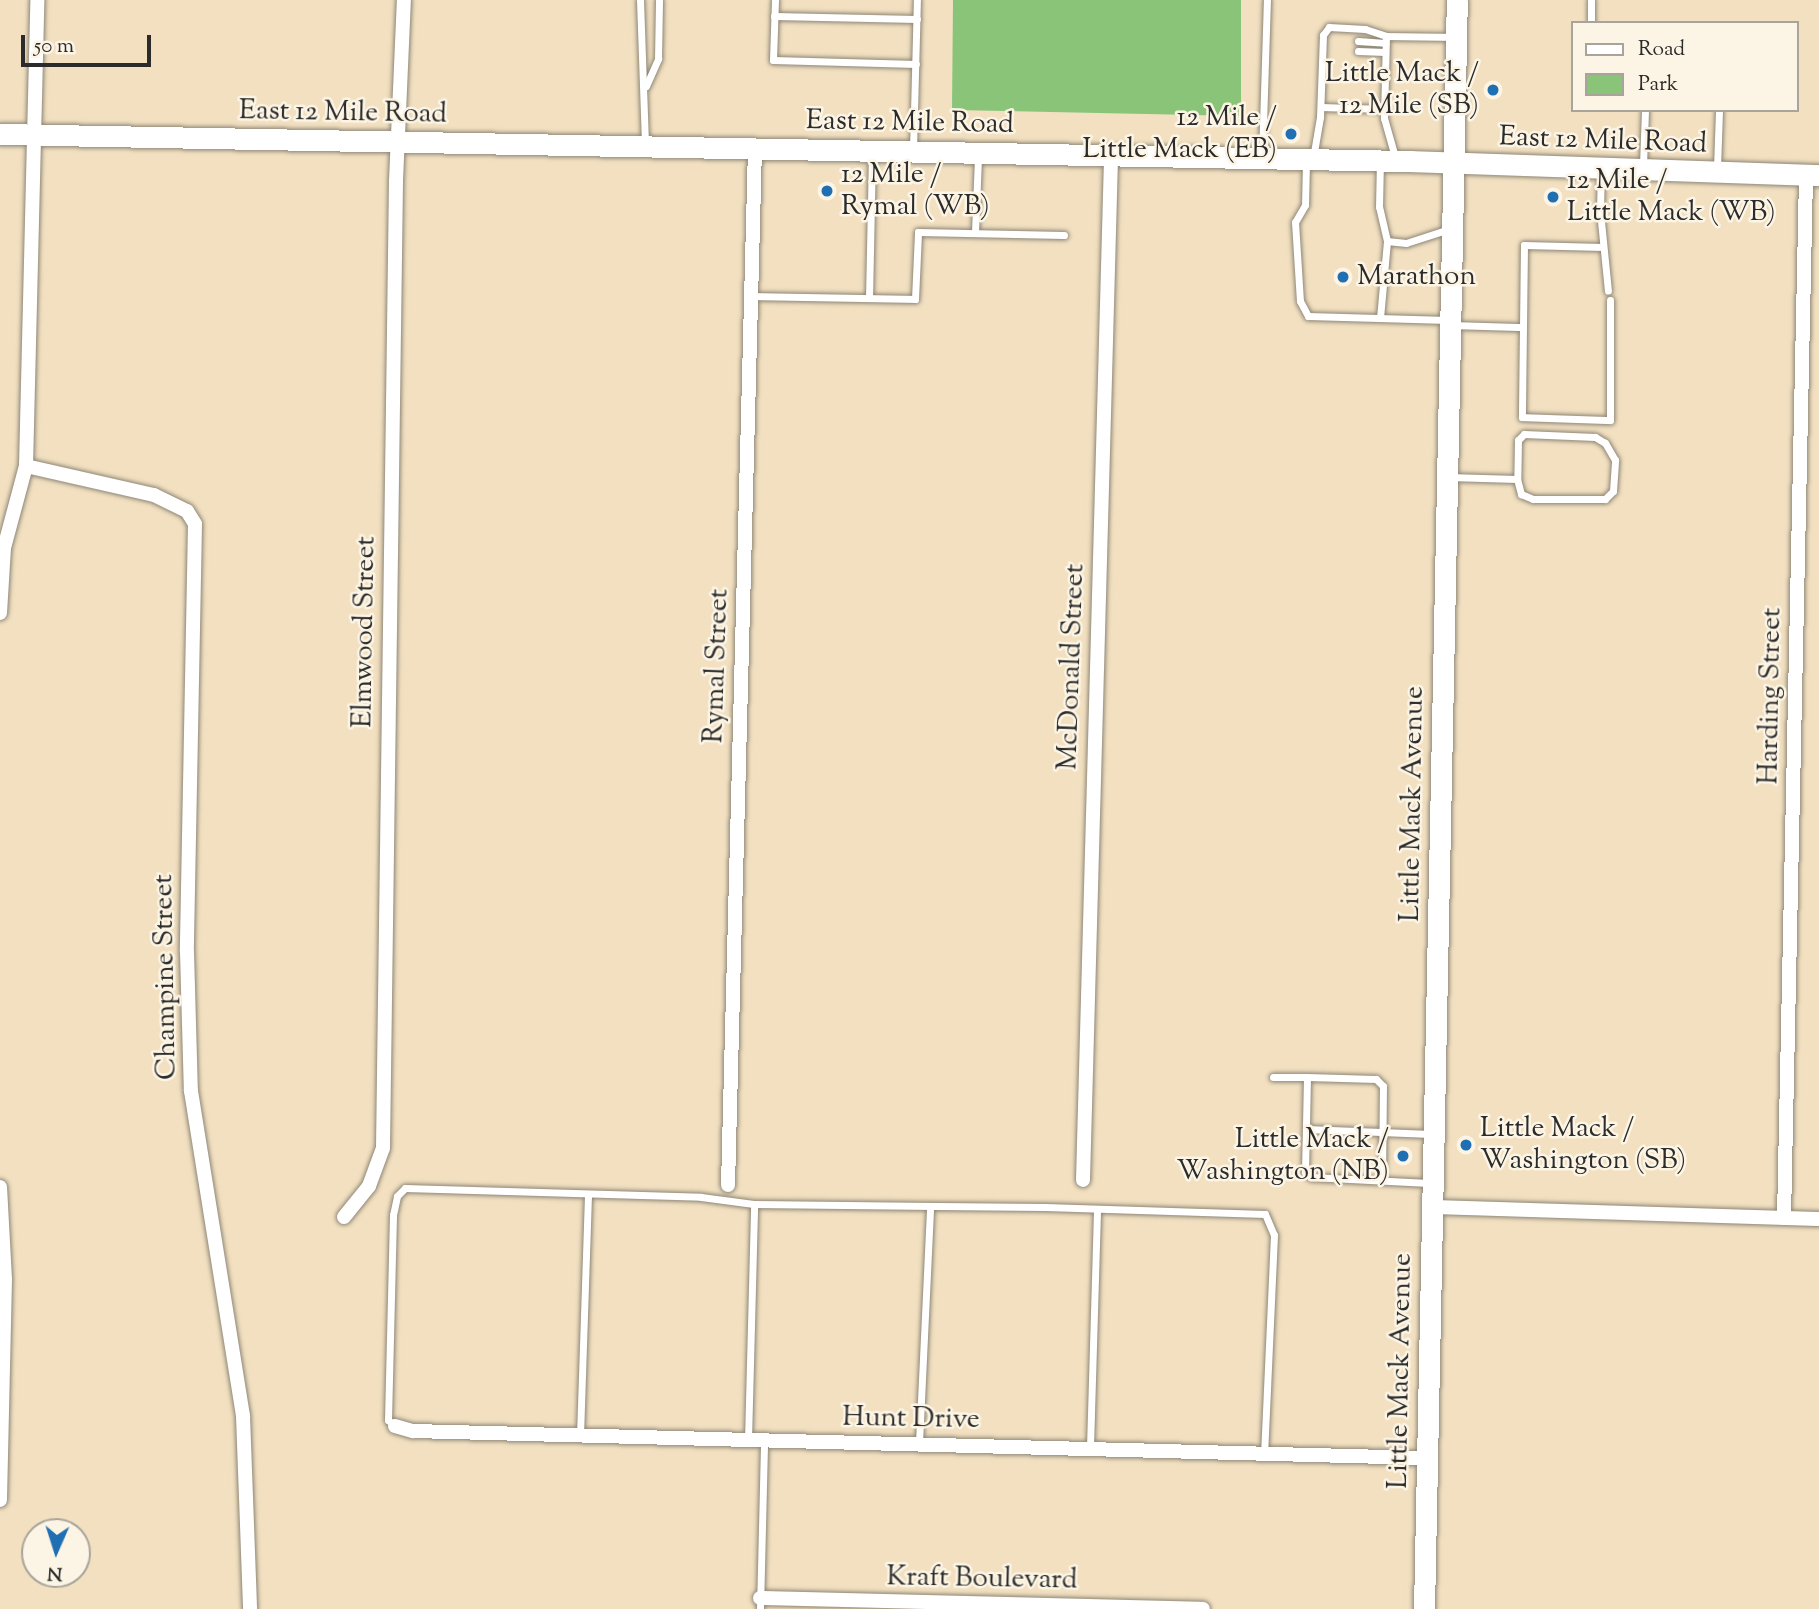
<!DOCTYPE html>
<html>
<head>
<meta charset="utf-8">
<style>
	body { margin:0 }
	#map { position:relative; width:1819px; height:1609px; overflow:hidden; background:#f2e0c1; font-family:"Sorts Mill Goudy",serif }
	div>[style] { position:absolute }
	.green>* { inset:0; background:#8ac479 }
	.roads { filter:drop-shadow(0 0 2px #8e8676) drop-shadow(0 0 2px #8e8676) }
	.lane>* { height:7px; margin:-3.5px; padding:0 3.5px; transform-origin:3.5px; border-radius:3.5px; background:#fff }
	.street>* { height:14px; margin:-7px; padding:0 7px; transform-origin:7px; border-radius:7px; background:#fff }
	.secondary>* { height:21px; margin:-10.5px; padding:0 10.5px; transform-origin:10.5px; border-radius:10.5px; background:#fff }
	.dots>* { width:19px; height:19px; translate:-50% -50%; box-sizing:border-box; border:4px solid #fcf5e5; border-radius:50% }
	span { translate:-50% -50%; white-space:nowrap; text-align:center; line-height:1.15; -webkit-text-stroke:5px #fcf5e5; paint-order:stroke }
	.poi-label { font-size:28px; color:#2b2b2b }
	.right { translate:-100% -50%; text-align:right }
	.left { translate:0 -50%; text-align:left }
	.street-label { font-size:28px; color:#2b2b2b }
	.legend { position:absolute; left:1571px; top:21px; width:228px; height:91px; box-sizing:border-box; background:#fcf5e5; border:2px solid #a8a49b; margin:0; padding:9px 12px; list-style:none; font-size:21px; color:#2b2b2b }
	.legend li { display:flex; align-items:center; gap:14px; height:35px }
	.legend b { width:35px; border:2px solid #a8a49b }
	.north { position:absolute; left:21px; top:1518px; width:70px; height:70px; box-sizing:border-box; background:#fcf5e5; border:2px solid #a8a49b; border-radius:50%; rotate:183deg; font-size:19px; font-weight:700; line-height:28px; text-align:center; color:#2b2b2b }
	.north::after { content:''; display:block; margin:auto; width:24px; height:32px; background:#1f6fb2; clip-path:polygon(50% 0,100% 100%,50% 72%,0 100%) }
	.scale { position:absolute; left:21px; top:35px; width:130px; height:32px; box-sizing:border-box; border:4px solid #2b2b2b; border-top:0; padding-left:9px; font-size:21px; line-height:24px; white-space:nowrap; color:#2b2b2b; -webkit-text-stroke:5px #fcf5e5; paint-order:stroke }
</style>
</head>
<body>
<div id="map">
	<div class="green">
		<div style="clip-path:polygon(953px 0,1241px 0,1241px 116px,952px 110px)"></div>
	</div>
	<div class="roads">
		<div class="lane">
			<div style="left:640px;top:0;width:145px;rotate:88deg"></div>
			<div style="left:775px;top:0;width:60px;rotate:91.9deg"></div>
			<div style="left:773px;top:60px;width:143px;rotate:1.6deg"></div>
			<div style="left:774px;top:16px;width:143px;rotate:1.2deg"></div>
			<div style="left:1591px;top:23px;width:23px;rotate:-90deg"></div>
			<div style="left:1386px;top:36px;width:82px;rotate:91.4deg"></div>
			<div style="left:1384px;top:118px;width:41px;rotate:74.2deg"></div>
			<div style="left:1358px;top:41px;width:27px;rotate:4deg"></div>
			<div style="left:1358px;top:51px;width:27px;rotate:2deg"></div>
			<div style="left:646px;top:86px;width:30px;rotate:-66deg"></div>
			<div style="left:658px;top:59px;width:59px;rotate:-89deg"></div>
			<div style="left:1321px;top:107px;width:63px;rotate:1.8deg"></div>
			<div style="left:913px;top:150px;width:150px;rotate:-88.5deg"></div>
			<div style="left:1262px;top:157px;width:157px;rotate:-88.2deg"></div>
			<div style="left:1313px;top:158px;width:42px;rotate:-80.3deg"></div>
			<div style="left:1320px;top:117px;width:82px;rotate:-87.9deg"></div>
			<div style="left:1323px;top:35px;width:10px;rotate:-53deg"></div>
			<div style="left:1329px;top:27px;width:36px;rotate:3deg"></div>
			<div style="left:1365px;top:29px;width:22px;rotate:18deg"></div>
			<div style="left:1386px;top:36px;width:69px;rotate:0.8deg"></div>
			<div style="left:1306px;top:162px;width:43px;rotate:91.3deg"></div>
			<div style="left:1305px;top:205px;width:20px;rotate:120deg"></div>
			<div style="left:1295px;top:222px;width:79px;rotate:86.4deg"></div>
			<div style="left:1300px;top:301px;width:17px;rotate:62deg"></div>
			<div style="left:1308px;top:316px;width:140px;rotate:1.6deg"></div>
			<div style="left:1643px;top:165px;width:55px;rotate:-87.9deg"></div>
			<div style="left:1717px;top:168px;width:58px;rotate:-88deg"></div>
			<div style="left:1601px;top:169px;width:42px;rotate:91.4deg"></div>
			<div style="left:1600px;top:211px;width:80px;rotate:84.3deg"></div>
			<div style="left:975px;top:232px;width:75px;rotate:-87.7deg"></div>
			<div style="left:1387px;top:241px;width:19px;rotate:6deg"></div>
			<div style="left:1406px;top:243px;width:45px;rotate:-18deg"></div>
			<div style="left:1603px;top:247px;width:79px;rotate:-178.5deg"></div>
			<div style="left:1524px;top:245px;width:172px;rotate:90.7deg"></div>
			<div style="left:1522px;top:417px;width:88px;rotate:2deg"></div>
			<div style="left:1610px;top:420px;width:120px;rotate:-90deg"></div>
			<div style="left:751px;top:296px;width:164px;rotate:1deg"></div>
			<div style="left:915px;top:299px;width:67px;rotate:-87.4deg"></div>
			<div style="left:918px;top:232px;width:146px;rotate:1.2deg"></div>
			<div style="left:869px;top:298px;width:143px;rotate:-88.8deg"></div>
			<div style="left:1380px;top:318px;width:77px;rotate:-84.8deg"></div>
			<div style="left:1387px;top:241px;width:35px;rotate:-103deg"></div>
			<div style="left:1379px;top:207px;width:46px;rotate:-88.8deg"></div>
			<div style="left:1454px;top:325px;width:69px;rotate:1.7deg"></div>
			<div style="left:1448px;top:477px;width:69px;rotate:1.7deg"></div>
			<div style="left:1517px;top:479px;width:16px;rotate:75deg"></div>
			<div style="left:1521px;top:494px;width:13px;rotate:23deg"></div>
			<div style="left:1533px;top:499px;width:72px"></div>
			<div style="left:1605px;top:499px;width:11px;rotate:-45deg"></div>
			<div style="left:1613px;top:491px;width:31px;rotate:-86deg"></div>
			<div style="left:1615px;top:460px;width:20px;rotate:-120deg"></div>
			<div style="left:1605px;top:443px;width:12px;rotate:-149deg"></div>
			<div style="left:1595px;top:437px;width:71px;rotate:-177.6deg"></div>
			<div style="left:1524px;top:434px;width:8px;rotate:135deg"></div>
			<div style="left:1518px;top:440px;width:39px;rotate:91deg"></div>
			<div style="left:1273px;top:1077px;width:34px"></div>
			<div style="left:1306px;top:1129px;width:125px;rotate:2.3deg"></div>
			<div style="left:1382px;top:1180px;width:94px;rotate:-89.4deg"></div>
			<div style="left:1383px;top:1086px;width:10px;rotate:-135deg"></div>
			<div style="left:1376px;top:1079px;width:69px;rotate:-178.3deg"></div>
			<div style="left:1307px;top:1077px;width:95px;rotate:91.2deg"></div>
			<div style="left:1305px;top:1172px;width:8px;rotate:40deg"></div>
			<div style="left:1311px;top:1177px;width:118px;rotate:2.9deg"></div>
			<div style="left:395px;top:1426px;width:9px;rotate:-139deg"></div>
			<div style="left:388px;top:1420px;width:205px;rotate:-88.6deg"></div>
			<div style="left:393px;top:1215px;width:19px;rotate:-78deg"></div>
			<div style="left:397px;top:1196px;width:11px;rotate:-45deg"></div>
			<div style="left:405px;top:1188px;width:296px;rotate:1.7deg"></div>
			<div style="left:701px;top:1197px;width:53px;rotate:7.5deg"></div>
			<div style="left:754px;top:1204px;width:291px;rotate:0.6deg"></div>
			<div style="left:1045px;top:1207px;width:220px;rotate:1.8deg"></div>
			<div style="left:1265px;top:1214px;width:23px;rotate:67deg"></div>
			<div style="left:1274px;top:1235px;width:217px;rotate:92.6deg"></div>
			<div style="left:580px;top:1436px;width:242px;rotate:-88.1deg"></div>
			<div style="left:748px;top:1440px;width:236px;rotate:-88.5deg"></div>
			<div style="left:919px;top:1443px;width:235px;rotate:-87.3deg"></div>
			<div style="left:1090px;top:1447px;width:236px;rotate:-88.3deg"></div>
			<div style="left:760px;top:1609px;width:167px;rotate:-88.6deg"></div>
		</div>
		<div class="street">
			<div style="left:26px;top:466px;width:131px;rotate:12.8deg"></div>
			<div style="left:154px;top:495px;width:37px;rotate:26deg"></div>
			<div style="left:187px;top:511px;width:15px;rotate:58deg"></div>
			<div style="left:195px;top:524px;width:428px;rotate:91.1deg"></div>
			<div style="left:187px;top:952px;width:139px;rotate:88.4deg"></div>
			<div style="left:191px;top:1091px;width:329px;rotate:80.9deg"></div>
			<div style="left:243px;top:1416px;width:193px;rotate:87.9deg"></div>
			<div style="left:0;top:613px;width:65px;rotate:-86.5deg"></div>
			<div style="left:4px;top:548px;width:85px;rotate:-75deg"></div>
			<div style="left:26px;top:466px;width:466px;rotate:-88.6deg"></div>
			<div style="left:1083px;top:1180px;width:1024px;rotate:-88.43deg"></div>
			<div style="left:728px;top:1185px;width:1037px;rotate:-88.51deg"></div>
			<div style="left:0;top:1187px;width:92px;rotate:86.9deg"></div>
			<div style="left:5px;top:1279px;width:221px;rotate:91.3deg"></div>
			<div style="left:1433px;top:1207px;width:386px;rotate:1.8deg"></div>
			<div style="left:344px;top:1217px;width:40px;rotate:-51deg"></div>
			<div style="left:369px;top:1186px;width:40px;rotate:-69.8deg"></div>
			<div style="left:383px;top:1148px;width:967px;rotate:-89.23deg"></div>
			<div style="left:396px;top:181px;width:181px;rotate:-87.5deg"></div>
			<div style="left:1784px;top:1218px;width:1043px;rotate:-88.79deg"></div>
			<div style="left:395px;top:1426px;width:19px;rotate:16deg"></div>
			<div style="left:413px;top:1431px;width:1014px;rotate:1.53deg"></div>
			<div style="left:760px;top:1598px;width:443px;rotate:1.4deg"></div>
		</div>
		<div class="secondary">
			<div style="left:0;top:134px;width:1411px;rotate:1.1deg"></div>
			<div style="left:1411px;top:161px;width:408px;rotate:2deg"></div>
			<div style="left:1424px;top:1609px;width:1609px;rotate:-88.83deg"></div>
		</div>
	</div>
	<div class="dots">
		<div style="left:1493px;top:90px;background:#1f6fb2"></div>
		<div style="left:1291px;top:134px;background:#1f6fb2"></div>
		<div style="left:827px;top:191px;background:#1f6fb2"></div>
		<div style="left:1553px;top:197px;background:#1f6fb2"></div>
		<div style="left:1343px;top:277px;background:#1f6fb2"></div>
		<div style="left:1466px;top:1145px;background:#1f6fb2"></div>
		<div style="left:1403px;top:1156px;background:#1f6fb2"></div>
	</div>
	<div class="poi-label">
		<span class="right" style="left:1479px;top:90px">Little Mack /<br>12 Mile (SB)</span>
		<span class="right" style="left:1277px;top:134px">12 Mile /<br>Little Mack (EB)</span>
		<span class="left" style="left:841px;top:191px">12 Mile /<br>Rymal (WB)</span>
		<span class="left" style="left:1567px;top:197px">12 Mile /<br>Little Mack (WB)</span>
		<span class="left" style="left:1357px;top:277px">Marathon</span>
		<span class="left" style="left:1480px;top:1145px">Little Mack /<br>Washington (SB)</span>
		<span class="right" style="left:1389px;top:1156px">Little Mack /<br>Washington (NB)</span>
	</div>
	<div class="street-label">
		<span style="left:343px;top:113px;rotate:1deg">East 12 Mile Road</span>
		<span style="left:910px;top:123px;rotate:1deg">East 12 Mile Road</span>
		<span style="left:1603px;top:141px;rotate:2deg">East 12 Mile Road</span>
		<span style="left:365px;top:632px;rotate:-89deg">Elmwood Street</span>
		<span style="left:717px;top:666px;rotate:-88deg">Rymal Street</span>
		<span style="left:1072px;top:667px;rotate:-88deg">McDonald Street</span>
		<span style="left:1771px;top:696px;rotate:-89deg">Harding Street</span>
		<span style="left:1413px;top:804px;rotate:-89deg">Little Mack Avenue</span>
		<span style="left:166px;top:977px;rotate:-91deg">Champine Street</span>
		<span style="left:1401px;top:1371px;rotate:-89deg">Little Mack Avenue</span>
		<span style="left:911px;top:1419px;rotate:1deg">Hunt Drive</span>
		<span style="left:982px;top:1579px;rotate:1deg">Kraft Boulevard</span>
	</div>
	<ul class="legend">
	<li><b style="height:9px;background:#fff"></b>Road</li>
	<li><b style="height:19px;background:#8ac479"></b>Park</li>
	</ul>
	<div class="north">N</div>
	<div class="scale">50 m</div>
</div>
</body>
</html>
